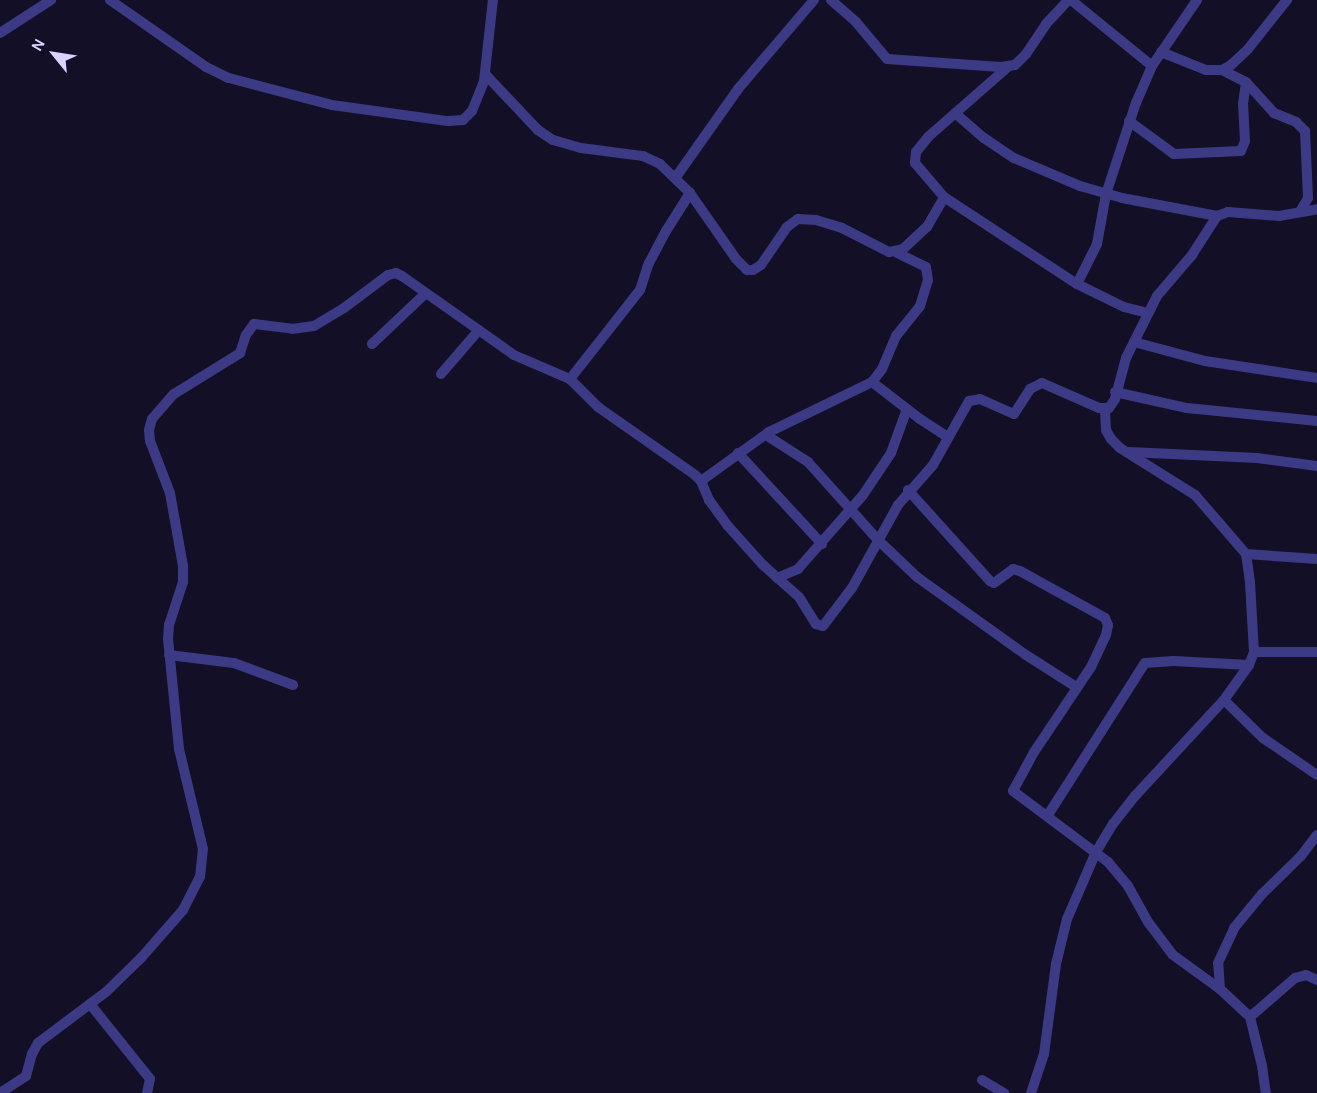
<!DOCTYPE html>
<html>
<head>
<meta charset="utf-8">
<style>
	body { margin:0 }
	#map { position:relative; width:1317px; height:1093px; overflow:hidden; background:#130f26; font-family:Karla,sans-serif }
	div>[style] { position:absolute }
	.minor>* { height:10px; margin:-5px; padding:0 5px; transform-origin:5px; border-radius:5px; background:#3d3a85 }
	span { translate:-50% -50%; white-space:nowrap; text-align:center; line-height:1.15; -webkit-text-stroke:4.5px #130f26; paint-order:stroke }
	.north { position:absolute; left:24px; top:24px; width:60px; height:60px; -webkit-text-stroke:4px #130f26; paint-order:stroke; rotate:300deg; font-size:16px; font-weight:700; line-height:24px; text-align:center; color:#d9d4ff }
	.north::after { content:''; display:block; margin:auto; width:21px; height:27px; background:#d9d4ff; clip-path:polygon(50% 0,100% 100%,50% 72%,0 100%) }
</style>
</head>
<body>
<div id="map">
	<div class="minor">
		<div style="left:110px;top:0;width:117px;rotate:34.9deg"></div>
		<div style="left:206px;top:67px;width:25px;rotate:26deg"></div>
		<div style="left:229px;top:78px;width:106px;rotate:14.7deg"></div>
		<div style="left:332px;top:105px;width:117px;rotate:7.9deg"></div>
		<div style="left:448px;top:121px;width:15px;rotate:-4deg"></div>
		<div style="left:463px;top:120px;width:13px;rotate:-45deg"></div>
		<div style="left:472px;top:111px;width:32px;rotate:-68deg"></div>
		<div style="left:484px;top:81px;width:81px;rotate:-83.7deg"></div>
		<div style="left:831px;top:0;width:33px;rotate:41deg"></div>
		<div style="left:856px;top:22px;width:48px;rotate:50deg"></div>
		<div style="left:887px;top:59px;width:114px;rotate:4deg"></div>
		<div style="left:1001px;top:67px;width:14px;rotate:-8deg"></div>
		<div style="left:1015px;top:65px;width:16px;rotate:-45deg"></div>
		<div style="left:1026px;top:54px;width:36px;rotate:-56deg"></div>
		<div style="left:1046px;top:24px;width:33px;rotate:-47deg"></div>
		<div style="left:1071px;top:0;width:104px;rotate:39.2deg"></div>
		<div style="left:0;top:33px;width:61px;rotate:-32.9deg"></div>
		<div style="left:1161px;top:52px;width:48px;rotate:21.8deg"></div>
		<div style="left:1206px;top:70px;width:16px"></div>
		<div style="left:1222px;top:70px;width:10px;rotate:-29deg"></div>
		<div style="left:1231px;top:65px;width:23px;rotate:-43deg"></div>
		<div style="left:1248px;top:49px;width:63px;rotate:-51.5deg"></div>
		<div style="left:1222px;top:70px;width:27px;rotate:27deg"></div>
		<div style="left:1246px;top:82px;width:42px;rotate:47.9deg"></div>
		<div style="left:1274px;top:113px;width:24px;rotate:22deg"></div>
		<div style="left:1296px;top:122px;width:13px;rotate:45deg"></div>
		<div style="left:1305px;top:131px;width:67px;rotate:87.4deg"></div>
		<div style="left:1308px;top:198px;width:16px;rotate:120deg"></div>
		<div style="left:485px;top:74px;width:77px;rotate:46.6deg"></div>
		<div style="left:538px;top:130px;width:18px;rotate:34deg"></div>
		<div style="left:553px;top:140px;width:29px;rotate:16deg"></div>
		<div style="left:581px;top:148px;width:63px;rotate:7.4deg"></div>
		<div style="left:643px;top:156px;width:19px;rotate:25deg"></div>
		<div style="left:660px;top:164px;width:42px;rotate:44deg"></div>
		<div style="left:690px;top:193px;width:80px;rotate:55.1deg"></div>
		<div style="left:736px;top:259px;width:16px;rotate:45deg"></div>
		<div style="left:747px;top:270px;width:6px"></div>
		<div style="left:753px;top:270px;width:9px;rotate:-32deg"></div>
		<div style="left:761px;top:265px;width:46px;rotate:-55.6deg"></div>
		<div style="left:787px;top:227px;width:14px;rotate:-36deg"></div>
		<div style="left:798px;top:219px;width:18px;rotate:3deg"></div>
		<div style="left:816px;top:220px;width:27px;rotate:17deg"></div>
		<div style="left:842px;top:228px;width:53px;rotate:27.1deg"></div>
		<div style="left:889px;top:252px;width:14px;rotate:-12deg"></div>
		<div style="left:903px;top:249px;width:33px;rotate:-43deg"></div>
		<div style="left:927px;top:227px;width:34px;rotate:-60deg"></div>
		<div style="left:944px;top:197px;width:45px;rotate:-130.5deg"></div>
		<div style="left:915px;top:163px;width:11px;rotate:-85deg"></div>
		<div style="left:916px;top:152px;width:19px;rotate:-51deg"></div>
		<div style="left:928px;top:137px;width:108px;rotate:-41.2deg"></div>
		<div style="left:955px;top:113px;width:38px;rotate:41deg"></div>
		<div style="left:984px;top:138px;width:36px;rotate:34deg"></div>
		<div style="left:1014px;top:158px;width:72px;rotate:23deg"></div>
		<div style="left:1080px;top:186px;width:44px;rotate:15.9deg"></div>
		<div style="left:1122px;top:198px;width:97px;rotate:10.7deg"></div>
		<div style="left:1129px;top:121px;width:56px;rotate:36.3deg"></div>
		<div style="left:1174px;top:154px;width:67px;rotate:-2.6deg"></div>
		<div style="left:1241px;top:151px;width:11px;rotate:-68deg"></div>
		<div style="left:1245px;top:141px;width:37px;rotate:-93deg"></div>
		<div style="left:1243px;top:104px;width:22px;rotate:-82deg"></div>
		<div style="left:676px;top:177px;width:108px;rotate:-54.8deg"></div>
		<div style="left:738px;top:89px;width:117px;rotate:-49.5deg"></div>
		<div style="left:944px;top:197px;width:159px;rotate:33.2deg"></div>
		<div style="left:1077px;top:284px;width:52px;rotate:26.1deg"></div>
		<div style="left:1124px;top:307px;width:25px;rotate:14deg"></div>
		<div style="left:1077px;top:284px;width:45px;rotate:-63.4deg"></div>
		<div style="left:1097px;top:244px;width:51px;rotate:-79.8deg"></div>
		<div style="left:1106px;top:194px;width:96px;rotate:-71.8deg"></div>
		<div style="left:1136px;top:103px;width:40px;rotate:-66.6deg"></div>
		<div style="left:1152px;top:66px;width:80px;rotate:-55.7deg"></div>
		<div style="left:1134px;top:342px;width:73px;rotate:15deg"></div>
		<div style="left:1205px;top:361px;width:113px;rotate:8.6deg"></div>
		<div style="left:372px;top:344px;width:74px;rotate:-43.4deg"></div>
		<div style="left:441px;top:374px;width:58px;rotate:-49.2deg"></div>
		<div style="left:570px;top:379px;width:113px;rotate:-51.8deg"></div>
		<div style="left:640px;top:290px;width:28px;rotate:-72deg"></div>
		<div style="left:649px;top:263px;width:36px;rotate:-62deg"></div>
		<div style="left:666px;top:231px;width:45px;rotate:-57.7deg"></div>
		<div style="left:872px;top:382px;width:61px;rotate:37.6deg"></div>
		<div style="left:920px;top:419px;width:33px;rotate:33deg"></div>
		<div style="left:1115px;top:392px;width:74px;rotate:12.5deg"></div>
		<div style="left:1187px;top:408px;width:131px;rotate:5.7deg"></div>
		<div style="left:766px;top:435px;width:50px;rotate:32.7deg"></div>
		<div style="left:808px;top:462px;width:105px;rotate:48.1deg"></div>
		<div style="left:878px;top:540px;width:54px;rotate:43.5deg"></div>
		<div style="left:917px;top:577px;width:134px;rotate:35.6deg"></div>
		<div style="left:1026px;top:655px;width:59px;rotate:32.6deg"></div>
		<div style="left:1129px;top:452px;width:128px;rotate:2.7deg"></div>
		<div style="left:1257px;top:458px;width:61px;rotate:7.6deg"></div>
		<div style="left:738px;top:453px;width:124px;rotate:47.3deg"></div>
		<div style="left:701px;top:481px;width:84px;rotate:-35.8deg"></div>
		<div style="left:769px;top:432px;width:114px;rotate:-25.9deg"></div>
		<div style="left:872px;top:382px;width:16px;rotate:-52deg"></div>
		<div style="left:882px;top:369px;width:36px;rotate:-67deg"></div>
		<div style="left:896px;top:336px;width:38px;rotate:-51deg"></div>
		<div style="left:920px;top:306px;width:27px;rotate:-73deg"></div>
		<div style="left:928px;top:280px;width:13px;rotate:-99deg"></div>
		<div style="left:926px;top:267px;width:32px;rotate:-154deg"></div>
		<div style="left:908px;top:490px;width:122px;rotate:48deg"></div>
		<div style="left:990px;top:581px;width:4px;rotate:27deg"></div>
		<div style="left:994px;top:583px;width:24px;rotate:-36deg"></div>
		<div style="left:1013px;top:569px;width:7px;rotate:16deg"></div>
		<div style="left:1020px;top:571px;width:97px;rotate:28.9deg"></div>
		<div style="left:1105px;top:618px;width:8px;rotate:67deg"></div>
		<div style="left:1108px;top:625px;width:10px;rotate:101deg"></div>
		<div style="left:1106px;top:635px;width:35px;rotate:115deg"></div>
		<div style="left:1091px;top:667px;width:102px;rotate:123.8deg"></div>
		<div style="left:1034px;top:752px;width:44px;rotate:118.3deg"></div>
		<div style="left:1013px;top:791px;width:119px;rotate:36.8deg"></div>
		<div style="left:1108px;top:862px;width:31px;rotate:50deg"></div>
		<div style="left:1128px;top:886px;width:41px;rotate:60.9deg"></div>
		<div style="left:1148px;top:922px;width:41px;rotate:52.9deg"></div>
		<div style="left:1173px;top:955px;width:58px;rotate:35.9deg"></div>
		<div style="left:1220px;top:989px;width:41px;rotate:43deg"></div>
		<div style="left:1250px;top:1017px;width:50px;rotate:76.2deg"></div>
		<div style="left:1262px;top:1066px;width:27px;rotate:82deg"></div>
		<div style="left:1246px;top:554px;width:71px;rotate:4deg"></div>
		<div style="left:777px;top:578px;width:23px;rotate:-23deg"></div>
		<div style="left:798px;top:569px;width:98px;rotate:-48.7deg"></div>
		<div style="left:863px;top:495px;width:50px;rotate:-56.3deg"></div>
		<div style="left:891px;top:453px;width:47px;rotate:-70deg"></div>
		<div style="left:1254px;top:652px;width:63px"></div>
		<div style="left:169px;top:655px;width:65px;rotate:7deg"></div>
		<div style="left:234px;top:663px;width:63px;rotate:20.4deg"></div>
		<div style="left:1224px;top:700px;width:54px;rotate:44.3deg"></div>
		<div style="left:1263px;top:738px;width:65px;rotate:34.4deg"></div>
		<div style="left:1048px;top:815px;width:180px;rotate:-57.5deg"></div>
		<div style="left:1145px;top:663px;width:29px;rotate:-4deg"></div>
		<div style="left:1174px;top:661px;width:75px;rotate:3.1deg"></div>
		<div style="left:1220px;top:989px;width:26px;rotate:-94deg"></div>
		<div style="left:1218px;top:963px;width:38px;rotate:-65deg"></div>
		<div style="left:1234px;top:928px;width:44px;rotate:-50.5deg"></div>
		<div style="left:1262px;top:894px;width:54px;rotate:-44.3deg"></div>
		<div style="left:1301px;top:856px;width:26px;rotate:-53deg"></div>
		<div style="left:90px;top:1004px;width:96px;rotate:51.3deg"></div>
		<div style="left:150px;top:1079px;width:14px;rotate:102deg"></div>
		<div style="left:1250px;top:1017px;width:60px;rotate:-40.9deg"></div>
		<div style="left:1295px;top:978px;width:11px;rotate:-15deg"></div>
		<div style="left:1306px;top:975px;width:12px;rotate:24deg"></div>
		<div style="left:982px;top:1080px;width:26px;rotate:31deg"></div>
		<div style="left:0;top:1093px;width:31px;rotate:-33deg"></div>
		<div style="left:26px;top:1076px;width:23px;rotate:-75deg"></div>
		<div style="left:32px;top:1054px;width:13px;rotate:-61deg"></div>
		<div style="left:38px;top:1043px;width:85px;rotate:-36.9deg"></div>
		<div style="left:106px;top:992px;width:49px;rotate:-44.2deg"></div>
		<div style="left:141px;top:958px;width:64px;rotate:-48.8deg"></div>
		<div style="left:183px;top:910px;width:37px;rotate:-63deg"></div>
		<div style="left:200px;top:877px;width:28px;rotate:-84deg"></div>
		<div style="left:203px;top:849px;width:103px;rotate:-103.5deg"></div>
		<div style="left:179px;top:749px;width:111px;rotate:-95.7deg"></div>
		<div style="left:168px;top:639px;width:14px;rotate:-86deg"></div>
		<div style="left:169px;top:625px;width:45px;rotate:-72deg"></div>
		<div style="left:183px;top:582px;width:16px;rotate:-90deg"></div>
		<div style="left:183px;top:566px;width:74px;rotate:-100.1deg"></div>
		<div style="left:170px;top:493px;width:56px;rotate:-111deg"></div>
		<div style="left:150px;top:441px;width:11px;rotate:-95deg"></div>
		<div style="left:149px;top:430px;width:11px;rotate:-75deg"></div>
		<div style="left:152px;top:419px;width:33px;rotate:-49deg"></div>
		<div style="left:174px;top:394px;width:78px;rotate:-31.8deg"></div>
		<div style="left:240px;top:353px;width:19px;rotate:-72deg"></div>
		<div style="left:246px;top:335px;width:14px;rotate:-54deg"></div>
		<div style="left:254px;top:324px;width:38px;rotate:7deg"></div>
		<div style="left:292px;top:329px;width:22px;rotate:-8deg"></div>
		<div style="left:314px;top:326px;width:35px;rotate:-31deg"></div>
		<div style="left:344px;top:308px;width:55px;rotate:-36.9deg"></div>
		<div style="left:388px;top:275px;width:8px;rotate:-14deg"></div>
		<div style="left:396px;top:273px;width:7px;rotate:27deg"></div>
		<div style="left:402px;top:276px;width:137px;rotate:35.2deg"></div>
		<div style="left:514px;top:355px;width:61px;rotate:23.2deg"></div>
		<div style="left:570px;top:379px;width:40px;rotate:45deg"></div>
		<div style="left:598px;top:407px;width:118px;rotate:35deg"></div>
		<div style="left:695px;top:475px;width:8px;rotate:45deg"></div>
		<div style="left:701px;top:481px;width:21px;rotate:67deg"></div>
		<div style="left:709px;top:500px;width:32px;rotate:54deg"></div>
		<div style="left:728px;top:526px;width:52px;rotate:48.1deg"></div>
		<div style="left:763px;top:565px;width:48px;rotate:41.6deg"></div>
		<div style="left:799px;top:597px;width:32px;rotate:58deg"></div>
		<div style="left:816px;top:624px;width:7px;rotate:16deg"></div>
		<div style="left:823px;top:626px;width:48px;rotate:-52.7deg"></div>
		<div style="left:852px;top:588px;width:95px;rotate:-61deg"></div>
		<div style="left:898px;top:505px;width:53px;rotate:-48.8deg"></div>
		<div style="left:933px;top:465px;width:73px;rotate:-60.6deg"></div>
		<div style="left:969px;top:401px;width:11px;rotate:-10deg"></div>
		<div style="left:980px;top:399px;width:37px;rotate:24deg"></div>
		<div style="left:1014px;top:414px;width:30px;rotate:-57deg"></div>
		<div style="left:1030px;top:389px;width:13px;rotate:-27deg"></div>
		<div style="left:1042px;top:383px;width:62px;rotate:23.7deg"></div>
		<div style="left:1099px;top:408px;width:10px"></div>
		<div style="left:1109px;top:408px;width:11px;rotate:-56deg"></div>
		<div style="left:1115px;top:399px;width:42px;rotate:-75deg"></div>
		<div style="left:1126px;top:358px;width:69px;rotate:-63.4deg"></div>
		<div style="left:1157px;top:296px;width:54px;rotate:-49.5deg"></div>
		<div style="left:1192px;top:255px;width:46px;rotate:-57.3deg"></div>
		<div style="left:1217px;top:216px;width:12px;rotate:-20deg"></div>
		<div style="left:1228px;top:212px;width:51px;rotate:4.5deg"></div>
		<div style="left:1279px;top:216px;width:39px;rotate:-10deg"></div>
		<div style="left:1031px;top:1093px;width:41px;rotate:-71.6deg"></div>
		<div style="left:1044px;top:1054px;width:91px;rotate:-82.4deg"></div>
		<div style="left:1056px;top:964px;width:46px;rotate:-76.3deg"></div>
		<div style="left:1067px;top:919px;width:73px;rotate:-66.6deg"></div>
		<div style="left:1096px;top:852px;width:33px;rotate:-59deg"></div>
		<div style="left:1113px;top:824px;width:36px;rotate:-52deg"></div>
		<div style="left:1135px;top:796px;width:131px;rotate:-47.2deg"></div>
		<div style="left:1224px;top:700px;width:43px;rotate:-54.5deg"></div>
		<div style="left:1249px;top:665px;width:14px;rotate:-69deg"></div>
		<div style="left:1254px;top:652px;width:70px;rotate:-93.3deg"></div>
		<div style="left:1250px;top:582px;width:28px;rotate:-98deg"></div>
		<div style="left:1246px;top:554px;width:78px;rotate:-130.8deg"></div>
		<div style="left:1195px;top:495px;width:89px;rotate:-147.9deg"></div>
		<div style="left:1120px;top:448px;width:13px;rotate:-135deg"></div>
		<div style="left:1111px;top:439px;width:10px;rotate:-119deg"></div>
		<div style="left:1106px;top:430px;width:21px;rotate:-93deg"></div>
	</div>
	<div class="north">N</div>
</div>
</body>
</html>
